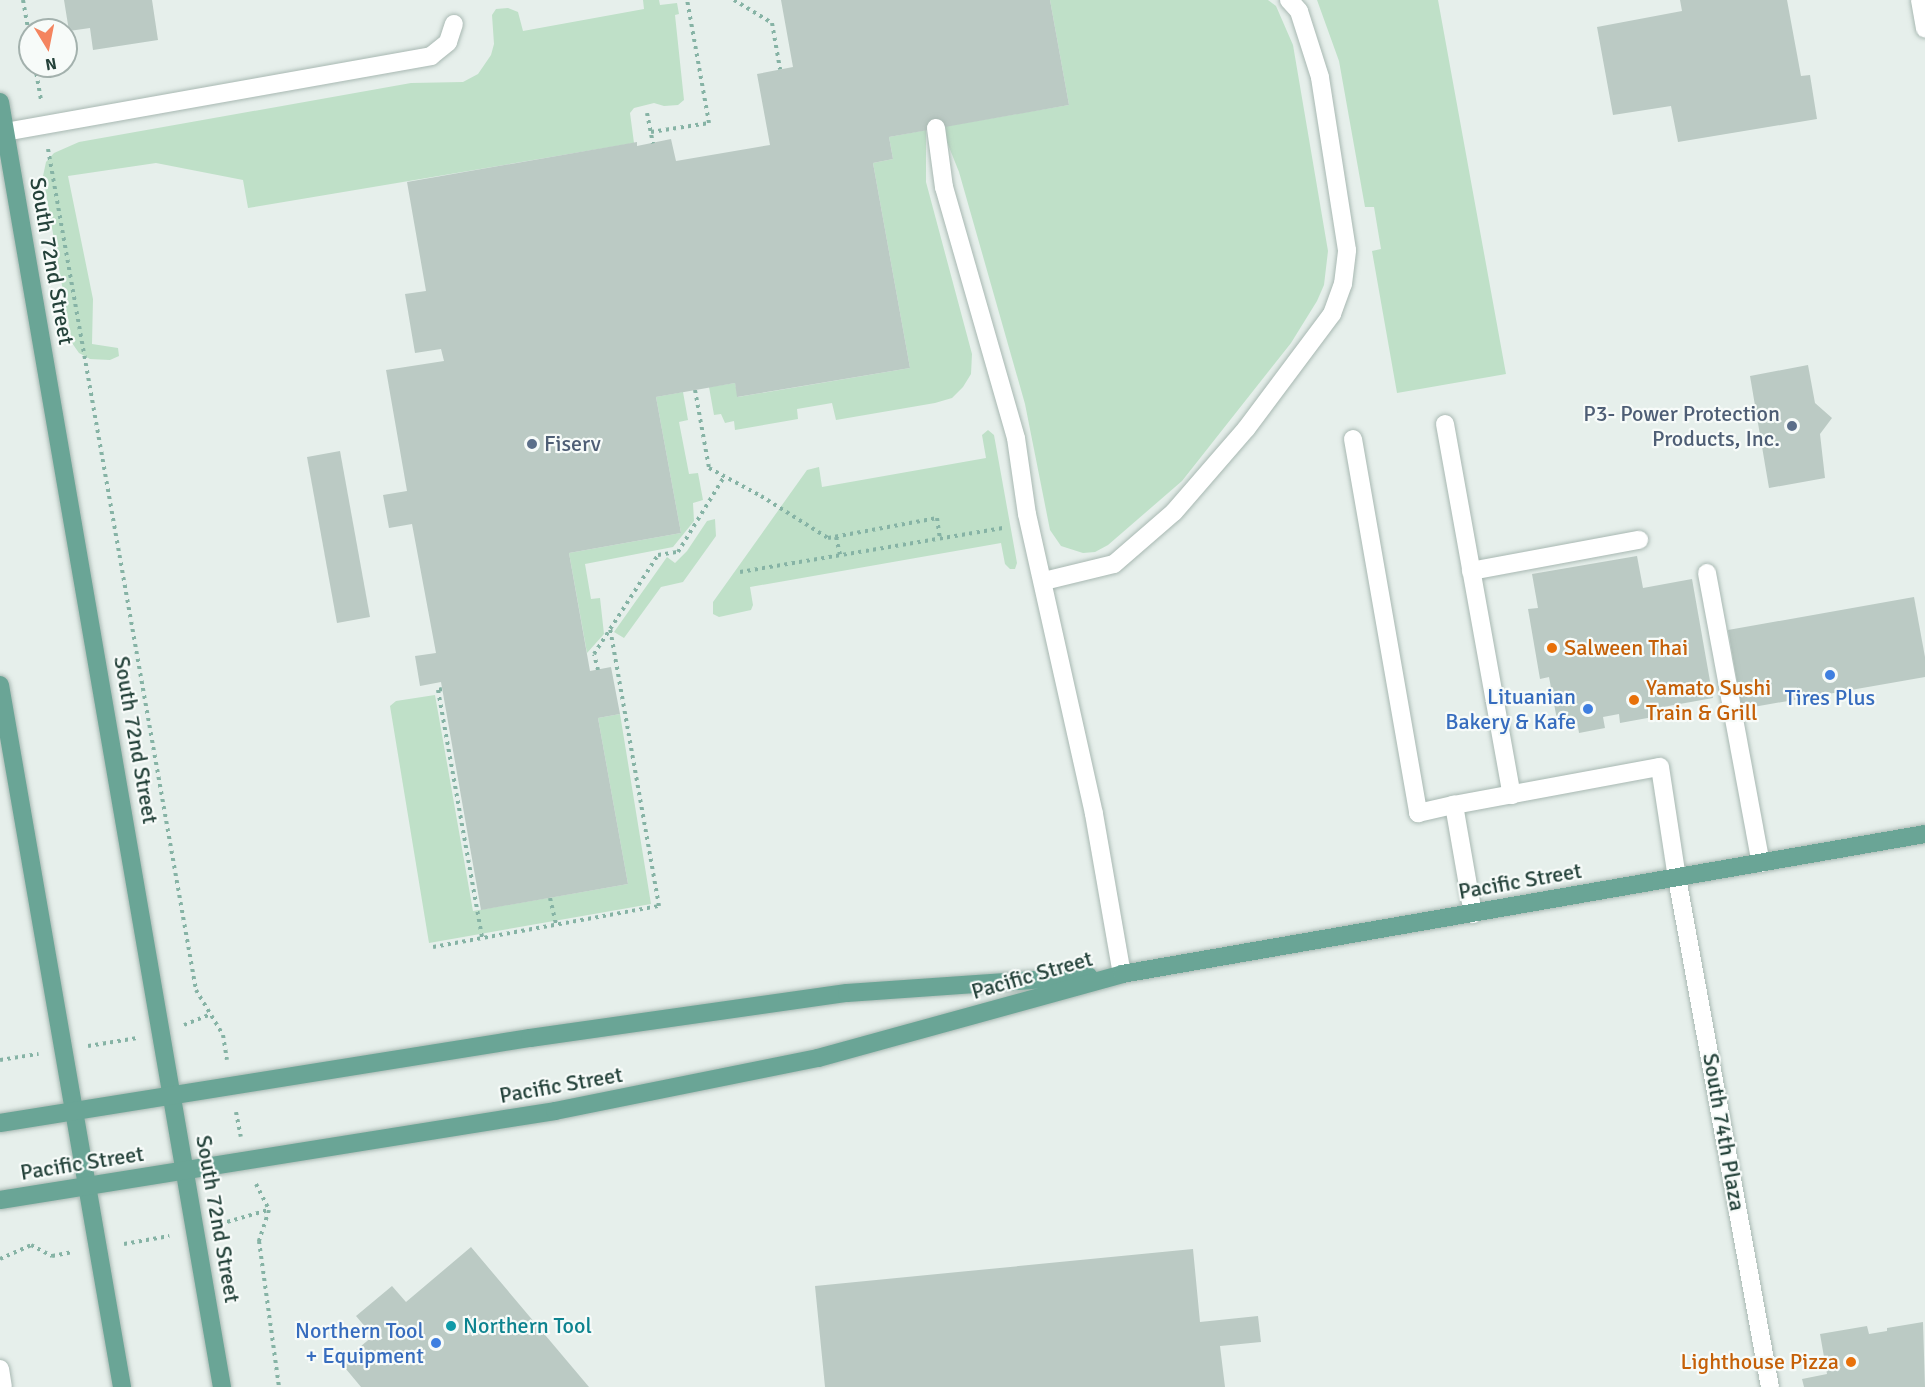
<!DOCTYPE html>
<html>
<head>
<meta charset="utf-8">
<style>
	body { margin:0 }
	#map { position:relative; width:1925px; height:1387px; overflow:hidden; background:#e6efeb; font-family:Signika,sans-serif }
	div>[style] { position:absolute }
	.green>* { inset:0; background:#bfe0c8 }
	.building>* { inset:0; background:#bbcac4 }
	.path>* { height:4px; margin-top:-2px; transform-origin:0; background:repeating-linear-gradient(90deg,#86b3a5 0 3px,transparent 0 7.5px) }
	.roads { filter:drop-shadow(0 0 2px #a8b8b2) drop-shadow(0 0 2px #a8b8b2) }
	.service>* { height:18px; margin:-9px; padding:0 9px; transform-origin:9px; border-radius:9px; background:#fff }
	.minor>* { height:18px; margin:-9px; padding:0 9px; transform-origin:9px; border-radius:9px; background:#fff }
	.primary>* { height:18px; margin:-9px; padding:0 9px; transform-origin:9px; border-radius:9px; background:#6aa596 }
	.dots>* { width:16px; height:16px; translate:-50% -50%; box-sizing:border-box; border:3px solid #f7fbf9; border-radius:50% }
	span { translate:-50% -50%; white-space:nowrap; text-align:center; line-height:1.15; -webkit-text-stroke:4.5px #f7fbf9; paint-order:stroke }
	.street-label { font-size:22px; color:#24423a }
	.service-label { font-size:22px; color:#4e5e75 }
	.right { translate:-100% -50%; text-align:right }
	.left { translate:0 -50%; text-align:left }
	.food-label { font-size:22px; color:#c56008 }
	.shop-label { font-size:22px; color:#366cbe }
	.culture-label { font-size:22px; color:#0d838f }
	.north { position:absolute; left:18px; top:18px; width:60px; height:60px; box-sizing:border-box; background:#f7fbf9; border:2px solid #a3b1ad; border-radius:50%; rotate:170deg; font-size:16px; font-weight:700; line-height:24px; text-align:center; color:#24423a }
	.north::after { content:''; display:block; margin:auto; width:21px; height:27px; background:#f4845f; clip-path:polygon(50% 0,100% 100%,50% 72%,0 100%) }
</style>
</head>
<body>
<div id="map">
	<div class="green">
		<div style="clip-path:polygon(643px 0,659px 0,660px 5px,677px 3px,679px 14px,675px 15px,684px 100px,678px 105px,664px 106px,654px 103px,634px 108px,630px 113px,634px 143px,248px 208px,243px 180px,156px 163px,68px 176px,93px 299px,92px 344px,118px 348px,119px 356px,110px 360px,90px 359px,79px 353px,72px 343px,43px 176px,46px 162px,54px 153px,79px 142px,411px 83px,463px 82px,478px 74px,491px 55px,494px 44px,492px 15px,496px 9px,508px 8px,518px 12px,523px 31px,644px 9px)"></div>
		<div style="clip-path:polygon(1050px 0,1268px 0,1276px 6px,1293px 45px,1328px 251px,1324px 285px,1317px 301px,1291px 343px,1182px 481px,1108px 545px,1095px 552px,1083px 553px,1061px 546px,1050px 530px,1025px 404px,959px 172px,941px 127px,1069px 105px)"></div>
		<div style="clip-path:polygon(1317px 0,1438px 0,1506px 374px,1397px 393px,1372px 251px,1381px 249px,1374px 207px,1365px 207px,1339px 61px)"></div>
		<div style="clip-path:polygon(926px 130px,926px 182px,972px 354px,971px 374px,963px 387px,952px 398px,935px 403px,836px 420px,832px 403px,797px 409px,798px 419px,735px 430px,734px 421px,725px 423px,721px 414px,714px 415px,709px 387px,735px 383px,738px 397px,910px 368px,873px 163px,893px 159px,889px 137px)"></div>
		<div style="clip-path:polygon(683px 392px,688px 420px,679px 422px,689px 474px,698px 473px,703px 500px,693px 503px,694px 521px,673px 547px,585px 564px,591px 599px,600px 598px,604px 634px,587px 653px,569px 553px,681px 533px,656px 397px)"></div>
		<div style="clip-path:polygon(988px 430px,994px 435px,1017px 563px,1015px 569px,1010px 569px,1005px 564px,1001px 543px,750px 587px,753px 605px,751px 610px,719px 617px,713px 614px,713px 602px,807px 470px,819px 467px,822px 487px,986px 458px,982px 435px)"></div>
		<div style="clip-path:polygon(715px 519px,716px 536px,683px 582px,661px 587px,624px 638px,614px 632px,667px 557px,675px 563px,687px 551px,707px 521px)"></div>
		<div style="clip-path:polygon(435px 695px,473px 911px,628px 884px,598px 718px,620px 714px,651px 904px,429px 943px,390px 706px,396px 701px)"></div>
	</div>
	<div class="building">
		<div style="clip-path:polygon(64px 0,152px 0,158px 40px,93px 50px,90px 28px,69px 31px)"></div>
		<div style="clip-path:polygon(781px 0,1050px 0,1069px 105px,889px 137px,893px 159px,873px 163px,910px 368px,737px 397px,735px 383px,656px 397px,681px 533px,569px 553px,590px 671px,611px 667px,620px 714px,598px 718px,628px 884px,481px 910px,441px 682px,420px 686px,415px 656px,436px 653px,412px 524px,389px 528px,383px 495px,407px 491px,386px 370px,444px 361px,441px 349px,415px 353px,405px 294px,426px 291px,407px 182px,637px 142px,637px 146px,671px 139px,676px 161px,770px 145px,757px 74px,793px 67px)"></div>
		<div style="clip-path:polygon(1680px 0,1787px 0,1801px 76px,1810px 75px,1817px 119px,1678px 142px,1671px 106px,1613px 115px,1597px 27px,1682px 11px)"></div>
		<div style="clip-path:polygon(1808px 365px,1815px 403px,1832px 418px,1820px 434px,1825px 478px,1769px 488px,1750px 376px)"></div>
		<div style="clip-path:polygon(340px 451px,370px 617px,337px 623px,307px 457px)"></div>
		<div style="clip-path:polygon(1637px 556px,1643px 588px,1692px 579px,1713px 698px,1663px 707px,1664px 715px,1620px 723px,1619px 714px,1603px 717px,1605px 728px,1579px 733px,1577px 721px,1558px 725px,1549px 677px,1540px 679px,1528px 609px,1538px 608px,1532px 574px)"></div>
		<div style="clip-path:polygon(1914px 597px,1925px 657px,1925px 677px,1742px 709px,1728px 630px)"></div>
		<div style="clip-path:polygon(471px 1247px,589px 1387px,361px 1387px,341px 1363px,373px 1336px,356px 1316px,392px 1286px,406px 1302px)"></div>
		<div style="clip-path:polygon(1193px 1249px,1200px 1322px,1258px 1316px,1261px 1342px,1220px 1346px,1225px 1387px,825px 1387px,815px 1286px)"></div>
		<div style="clip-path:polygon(1923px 1322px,1925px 1387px,1804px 1387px,1802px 1379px,1827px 1374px,1820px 1334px,1867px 1326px,1869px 1334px,1887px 1331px,1887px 1328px)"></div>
	</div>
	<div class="path">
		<div style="left:23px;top:0;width:41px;rotate:80.1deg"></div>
		<div style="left:734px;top:0;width:44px;rotate:31.2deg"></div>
		<div style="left:772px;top:23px;width:47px;rotate:80.1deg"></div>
		<div style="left:35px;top:66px;width:35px;rotate:80deg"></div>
		<div style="left:647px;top:113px;width:31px;rotate:79deg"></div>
		<div style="left:651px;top:132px;width:59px;rotate:-8.8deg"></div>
		<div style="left:709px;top:123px;width:125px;rotate:-100.1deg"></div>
		<div style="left:48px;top:149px;width:854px;rotate:80.02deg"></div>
		<div style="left:196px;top:990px;width:52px;rotate:59deg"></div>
		<div style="left:223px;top:1035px;width:25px;rotate:81deg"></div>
		<div style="left:695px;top:390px;width:79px;rotate:79.8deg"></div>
		<div style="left:709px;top:468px;width:59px;rotate:28.3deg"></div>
		<div style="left:761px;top:496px;width:79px;rotate:32.1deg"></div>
		<div style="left:828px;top:538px;width:111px;rotate:-10.4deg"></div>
		<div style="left:937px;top:518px;width:21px;rotate:82deg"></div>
		<div style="left:836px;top:537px;width:18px;rotate:77deg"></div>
		<div style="left:740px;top:572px;width:268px;rotate:-9.5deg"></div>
		<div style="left:598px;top:670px;width:16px;rotate:-104deg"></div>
		<div style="left:594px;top:654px;width:118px;rotate:-57.1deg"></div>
		<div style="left:658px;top:555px;width:20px;rotate:-9deg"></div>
		<div style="left:678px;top:552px;width:88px;rotate:-58.5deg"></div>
		<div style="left:442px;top:689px;width:4px;rotate:166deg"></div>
		<div style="left:438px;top:690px;width:252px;rotate:79.9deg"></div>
		<div style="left:550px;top:898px;width:28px;rotate:77deg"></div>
		<div style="left:433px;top:947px;width:230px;rotate:-10.3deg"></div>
		<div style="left:659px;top:906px;width:282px;rotate:-100deg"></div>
		<div style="left:184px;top:1025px;width:27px;rotate:-22deg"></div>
		<div style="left:88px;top:1046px;width:50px;rotate:-9.3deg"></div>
		<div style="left:0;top:1060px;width:39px;rotate:-9deg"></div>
		<div style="left:236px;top:1112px;width:25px;rotate:79deg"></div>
		<div style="left:256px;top:1184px;width:29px;rotate:63deg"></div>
		<div style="left:269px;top:1210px;width:33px;rotate:108deg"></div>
		<div style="left:259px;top:1241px;width:147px;rotate:82.2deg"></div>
		<div style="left:220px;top:1224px;width:50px;rotate:-16.3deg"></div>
		<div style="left:124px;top:1244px;width:46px;rotate:-10.1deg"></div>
		<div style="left:0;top:1259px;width:34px;rotate:-24deg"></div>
		<div style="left:31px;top:1245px;width:24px;rotate:28deg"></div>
		<div style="left:52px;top:1256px;width:20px;rotate:-11deg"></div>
	</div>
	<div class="roads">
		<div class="service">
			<div style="left:936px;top:128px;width:60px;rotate:82.3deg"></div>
			<div style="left:944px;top:187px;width:261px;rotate:74deg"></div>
			<div style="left:1016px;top:438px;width:77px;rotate:81.8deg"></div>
			<div style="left:1027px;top:514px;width:307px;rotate:77.4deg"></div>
			<div style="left:1094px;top:814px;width:162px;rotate:80.1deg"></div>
			<div style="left:5px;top:132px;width:433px;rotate:-10.1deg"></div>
			<div style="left:431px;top:56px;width:22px;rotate:-39deg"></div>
			<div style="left:448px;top:42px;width:19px;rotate:-72deg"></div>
			<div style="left:1445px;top:424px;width:377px;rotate:79.8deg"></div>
			<div style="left:1353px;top:439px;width:380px;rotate:80.1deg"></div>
			<div style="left:1418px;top:813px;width:37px;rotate:-13deg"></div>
			<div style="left:1471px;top:571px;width:171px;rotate:-10.5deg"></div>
			<div style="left:1707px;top:573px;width:295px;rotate:79.5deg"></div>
			<div style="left:1044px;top:581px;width:72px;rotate:-13.7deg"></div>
			<div style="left:1114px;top:564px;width:79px;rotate:-40.9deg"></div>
			<div style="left:1174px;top:512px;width:110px;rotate:-49.1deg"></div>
			<div style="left:1246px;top:429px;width:144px;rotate:-53.2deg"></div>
			<div style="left:1332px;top:314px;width:32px;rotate:-70deg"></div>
			<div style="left:1343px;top:284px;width:34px;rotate:-83deg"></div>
			<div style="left:1347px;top:250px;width:175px;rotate:-98.9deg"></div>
			<div style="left:1320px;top:77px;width:69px;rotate:-107.7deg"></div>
			<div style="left:1299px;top:11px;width:15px;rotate:-132deg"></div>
			<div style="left:1473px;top:914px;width:111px;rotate:-99.9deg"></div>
			<div style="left:1454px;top:805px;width:209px;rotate:-10.5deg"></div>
			<div style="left:1660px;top:767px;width:112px;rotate:81.3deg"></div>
			<div style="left:0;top:1369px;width:18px;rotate:81deg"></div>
		</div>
		<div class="minor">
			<div style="left:1920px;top:0;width:29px;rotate:80deg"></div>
			<div style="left:1677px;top:878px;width:517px;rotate:79.65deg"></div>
		</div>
		<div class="primary">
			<div style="left:0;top:102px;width:1304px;rotate:80.2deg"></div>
			<div style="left:0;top:685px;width:713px;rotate:80.14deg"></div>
			<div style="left:0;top:1123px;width:537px;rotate:-9.11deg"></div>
			<div style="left:530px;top:1038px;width:320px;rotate:-8.1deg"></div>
			<div style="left:847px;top:993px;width:242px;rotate:-4deg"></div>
			<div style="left:0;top:1200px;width:562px;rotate:-9.11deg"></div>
			<div style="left:555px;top:1111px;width:268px;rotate:-11.4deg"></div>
			<div style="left:818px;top:1058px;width:315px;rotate:-15.4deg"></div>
			<div style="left:1122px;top:974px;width:815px;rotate:-9.89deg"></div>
		</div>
	</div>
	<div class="dots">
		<div style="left:1792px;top:426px;background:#5c6f8a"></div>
		<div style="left:532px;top:444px;background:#5c6f8a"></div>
		<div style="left:1552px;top:648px;background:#e8710a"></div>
		<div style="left:1830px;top:675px;background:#3f7fe0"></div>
		<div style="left:1634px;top:700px;background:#e8710a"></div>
		<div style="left:1588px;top:709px;background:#3f7fe0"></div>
		<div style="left:451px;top:1326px;background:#0f9aa8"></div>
		<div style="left:436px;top:1343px;background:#3f7fe0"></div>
		<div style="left:1851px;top:1362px;background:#e8710a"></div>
	</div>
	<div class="street-label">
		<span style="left:52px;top:261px;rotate:80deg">South 72nd Street</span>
		<span style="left:136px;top:740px;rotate:80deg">South 72nd Street</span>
		<span style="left:1520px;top:881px;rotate:-10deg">Pacific Street</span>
		<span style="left:1032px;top:975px;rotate:-16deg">Pacific Street</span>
		<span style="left:561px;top:1085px;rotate:-10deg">Pacific Street</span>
		<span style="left:1724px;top:1132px;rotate:80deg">South 74th Plaza</span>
		<span style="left:82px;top:1163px;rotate:-9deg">Pacific Street</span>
		<span style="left:218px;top:1219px;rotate:80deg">South 72nd Street</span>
	</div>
	<div class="service-label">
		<span class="right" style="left:1780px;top:426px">P3- Power Protection<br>Products, Inc.</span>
		<span class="left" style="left:544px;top:444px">Fiserv</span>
	</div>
	<div class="food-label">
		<span class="left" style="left:1564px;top:648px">Salween Thai</span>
		<span class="left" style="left:1646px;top:700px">Yamato Sushi<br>Train &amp; Grill</span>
		<span class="right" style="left:1839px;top:1362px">Lighthouse Pizza</span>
	</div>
	<div class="shop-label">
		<span class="right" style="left:1576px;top:709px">Lituanian<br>Bakery &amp; Kafe</span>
		<span style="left:1830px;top:698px">Tires Plus</span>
		<span class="right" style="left:424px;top:1343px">Northern Tool<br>+ Equipment</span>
	</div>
	<div class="culture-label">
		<span class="left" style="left:463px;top:1326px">Northern Tool</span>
	</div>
	<div class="north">N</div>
</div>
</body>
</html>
